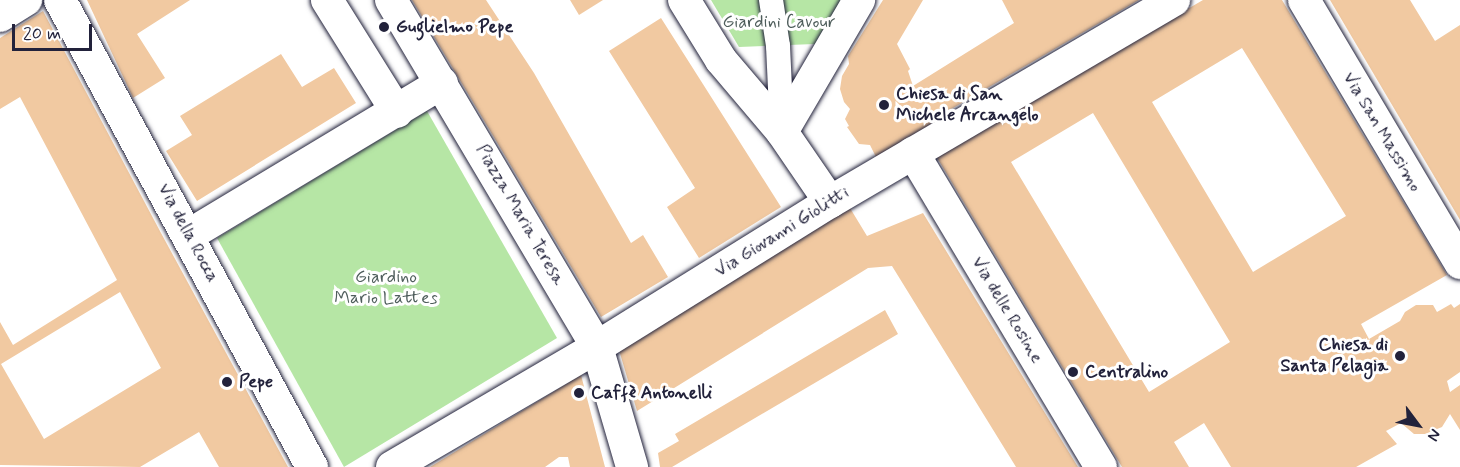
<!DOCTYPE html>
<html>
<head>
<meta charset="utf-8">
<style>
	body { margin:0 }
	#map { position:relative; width:1460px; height:467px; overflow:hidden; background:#fff; font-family:Mynerve,sans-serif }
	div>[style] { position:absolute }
	.green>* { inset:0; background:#b6e6a5 }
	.building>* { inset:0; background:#f1c9a1 }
	.roads { filter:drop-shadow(0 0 2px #22223b) drop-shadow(0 0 2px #22223b) }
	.pedestrian>* { height:24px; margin:-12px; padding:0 12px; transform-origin:12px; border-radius:12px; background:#fff }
	.minor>* { height:32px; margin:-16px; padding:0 16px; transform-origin:16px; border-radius:16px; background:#fff }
	.dots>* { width:16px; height:16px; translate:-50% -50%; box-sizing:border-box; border:3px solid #fff; border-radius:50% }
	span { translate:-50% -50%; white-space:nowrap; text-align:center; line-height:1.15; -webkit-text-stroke:6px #fff; paint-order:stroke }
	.park-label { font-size:18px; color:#4e5d5b }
	.poi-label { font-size:18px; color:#22223b; font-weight:700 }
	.left { translate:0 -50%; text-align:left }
	.right { translate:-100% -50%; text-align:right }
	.street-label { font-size:18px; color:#22223b }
	.north { position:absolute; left:1388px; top:395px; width:60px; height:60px; -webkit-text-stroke:4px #fff; paint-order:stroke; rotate:122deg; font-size:16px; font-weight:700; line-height:24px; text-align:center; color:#22223b }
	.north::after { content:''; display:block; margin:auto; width:21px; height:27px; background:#22223b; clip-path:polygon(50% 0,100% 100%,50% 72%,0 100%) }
	.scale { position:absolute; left:12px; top:24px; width:80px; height:27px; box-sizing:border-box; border:3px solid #22223b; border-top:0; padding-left:8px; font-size:18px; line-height:21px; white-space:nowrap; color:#22223b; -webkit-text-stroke:4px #fff; paint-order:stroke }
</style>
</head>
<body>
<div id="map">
	<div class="green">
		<div style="clip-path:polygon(711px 0,841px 0,815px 44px,739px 47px)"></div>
		<div style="clip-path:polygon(427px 111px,557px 338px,344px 467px,217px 238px)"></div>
	</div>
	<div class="building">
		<div style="clip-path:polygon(87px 0,190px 0,137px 34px,165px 78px,133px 98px)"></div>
		<div style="clip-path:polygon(412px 0,486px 0,534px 73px,631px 243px,643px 235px,668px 277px,601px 317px)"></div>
		<div style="clip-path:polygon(570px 0,603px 0,579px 15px)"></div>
		<div style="clip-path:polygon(883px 0,923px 0,897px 44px,910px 69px,908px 71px,913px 86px,1014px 23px,1002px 0,1139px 0,948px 111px,912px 138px,910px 136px,902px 141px,904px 143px,893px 153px,889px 149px,876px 157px,870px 145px,859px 144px,847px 127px,849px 126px,845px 119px,850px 109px,844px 102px,840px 89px,842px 76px,849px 64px,848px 56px)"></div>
		<div style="clip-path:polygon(evenodd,1203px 0,1282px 0,1447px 275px,1361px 324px,1369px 339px,1400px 321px,1405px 312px,1416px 305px,1433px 305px,1437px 312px,1451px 304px,1454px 308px,1460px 304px,1460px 372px,1447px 381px,1450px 392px,1460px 385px,1460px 430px,1450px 414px,1442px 427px,1425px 434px,1414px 434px,1401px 423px,1386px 431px,1397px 444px,1356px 467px,1231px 467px,1204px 423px,1174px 442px,1189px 467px,1122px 467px,936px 156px,1203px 0,1242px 48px,1346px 216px,1253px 272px,1152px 102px,1242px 48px,1203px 0,1093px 113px,1230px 342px,1149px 392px,1011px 162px,1093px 113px)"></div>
		<div style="clip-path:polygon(1330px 0,1410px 0,1435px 41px,1460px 25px,1460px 220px)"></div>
		<div style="clip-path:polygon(evenodd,43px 11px,161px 233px,288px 467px,219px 467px,199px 432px,140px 467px,0 465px,0 322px,13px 345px,117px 280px,20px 97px,0 109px,0 38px,43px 11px,120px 292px,161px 368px,44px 439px,1px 364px,120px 292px)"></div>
		<div style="clip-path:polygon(661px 18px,781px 207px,699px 258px,667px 207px,695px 188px,609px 51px)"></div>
		<div style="clip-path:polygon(281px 54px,302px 87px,334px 68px,356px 103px,197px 201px,166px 151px,192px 135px,180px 116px)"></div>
		<div style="clip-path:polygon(850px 208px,867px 236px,923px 213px,1078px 467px,1016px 467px,892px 266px,868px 268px,637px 411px,619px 350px)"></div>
		<div style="clip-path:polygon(885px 310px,898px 334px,672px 467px,660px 467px,658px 453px,679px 441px,675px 434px)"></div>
		<div style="clip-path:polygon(581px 375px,605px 467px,570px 467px,568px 457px,559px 457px,545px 467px,430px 467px)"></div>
	</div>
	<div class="roads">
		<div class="pedestrian">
			<div style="left:771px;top:0;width:47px;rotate:81.3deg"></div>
			<div style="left:778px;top:46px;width:86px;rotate:87.3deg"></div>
		</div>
		<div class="minor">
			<div style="left:60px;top:0;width:531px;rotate:61.65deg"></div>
			<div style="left:327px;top:0;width:132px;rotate:58deg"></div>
			<div style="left:391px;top:0;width:404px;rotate:59.3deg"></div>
			<div style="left:597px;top:347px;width:125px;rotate:73.7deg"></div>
			<div style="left:684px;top:0;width:70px;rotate:58.3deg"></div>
			<div style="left:721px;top:60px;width:94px;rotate:49.7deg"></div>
			<div style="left:782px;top:132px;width:85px;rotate:55.6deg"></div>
			<div style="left:1304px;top:0;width:306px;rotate:59.3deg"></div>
			<div style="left:0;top:16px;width:31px;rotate:-32deg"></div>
			<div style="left:782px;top:132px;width:153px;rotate:-59.7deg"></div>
			<div style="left:913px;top:153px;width:366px;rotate:59.1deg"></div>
			<div style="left:189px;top:235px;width:295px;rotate:-31deg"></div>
			<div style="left:392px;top:467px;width:238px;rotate:-30.3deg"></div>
			<div style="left:597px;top:347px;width:274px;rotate:-31.9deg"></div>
			<div style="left:830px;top:202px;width:399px;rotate:-30.4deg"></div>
		</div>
	</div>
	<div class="dots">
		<div style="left:384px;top:27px;background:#22223b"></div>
		<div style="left:884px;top:105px;background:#22223b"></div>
		<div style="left:1400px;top:356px;background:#22223b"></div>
		<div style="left:1073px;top:372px;background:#22223b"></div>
		<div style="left:227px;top:382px;background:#22223b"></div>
		<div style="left:579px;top:393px;background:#22223b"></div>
	</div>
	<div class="park-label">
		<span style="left:779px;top:22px">Giardini Cavour</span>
		<span style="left:386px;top:288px">Giardino<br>Mario Lattes</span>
	</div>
	<div class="poi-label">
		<span class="left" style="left:396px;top:27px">Guglielmo Pepe</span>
		<span class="left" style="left:896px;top:105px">Chiesa di San<br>Michele Arcangelo</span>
		<span class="right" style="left:1388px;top:356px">Chiesa di<br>Santa Pelagia</span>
		<span class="left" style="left:1085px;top:372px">Centralino</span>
		<span class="left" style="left:239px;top:382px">Pepe</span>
		<span class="left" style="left:591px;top:393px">Caffè Antonelli</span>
	</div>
	<div class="street-label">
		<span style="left:1382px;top:132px;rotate:59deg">Via San Massimo</span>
		<span style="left:520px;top:215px;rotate:60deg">Piazza Maria Teresa</span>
		<span style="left:782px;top:232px;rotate:-32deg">Via Giovanni Giolitti</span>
		<span style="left:188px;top:233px;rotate:62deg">Via della Rocca</span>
		<span style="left:1007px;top:310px;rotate:59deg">Via delle Rosine</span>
	</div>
	<div class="north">N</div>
	<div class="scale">20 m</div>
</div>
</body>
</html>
